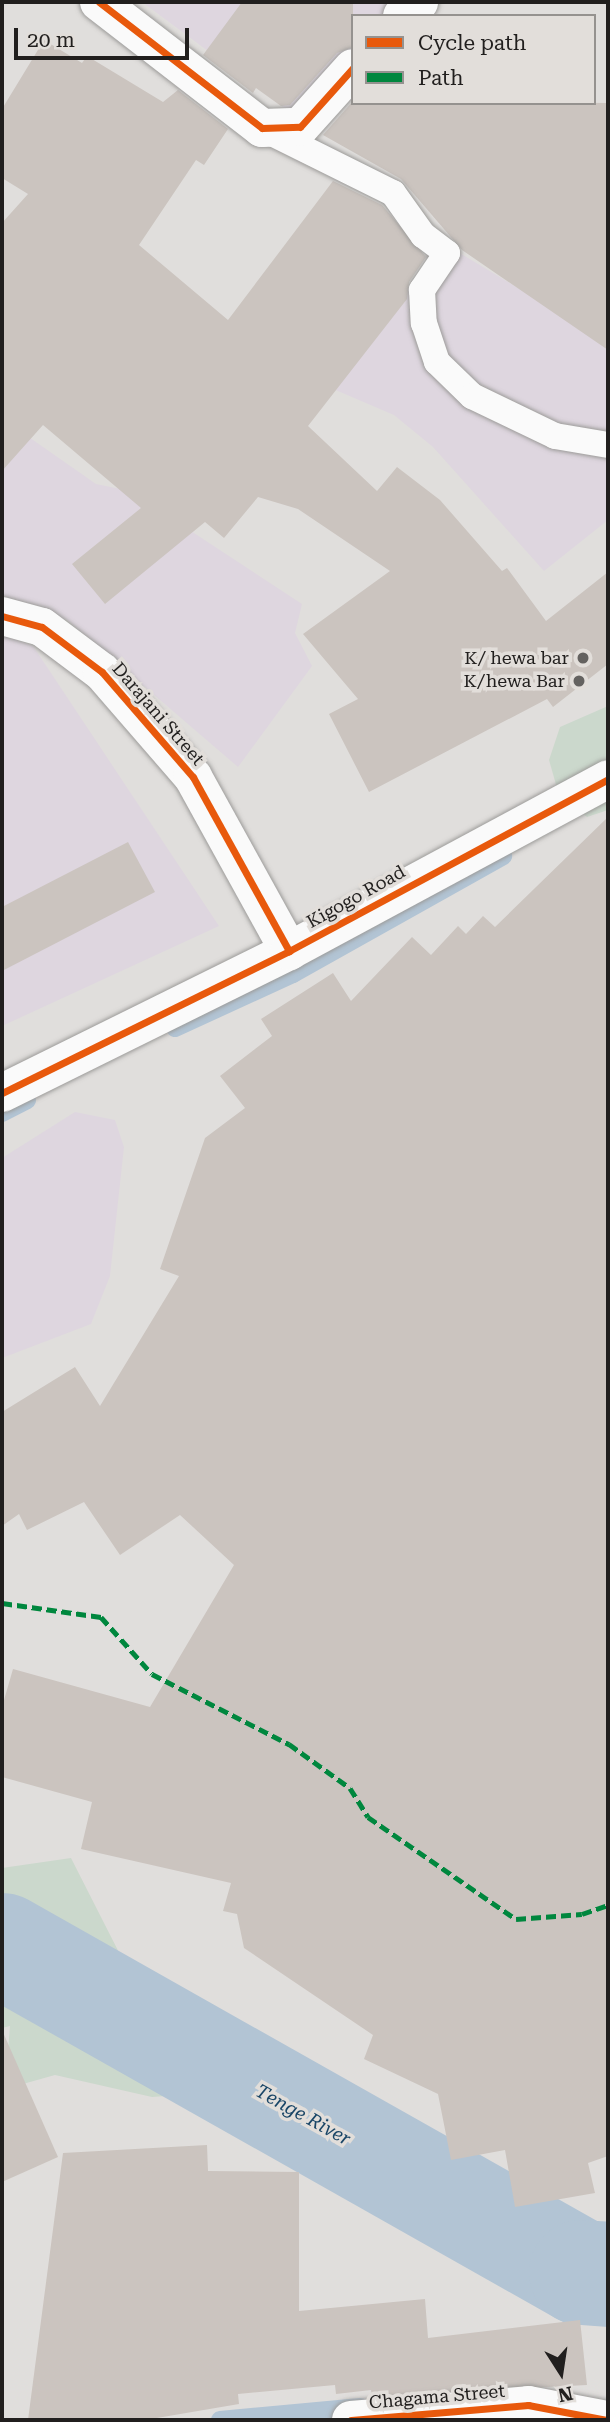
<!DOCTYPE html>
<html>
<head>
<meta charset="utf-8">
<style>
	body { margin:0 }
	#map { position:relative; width:610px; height:2422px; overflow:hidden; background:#e0dedc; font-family:"Roboto Serif",serif }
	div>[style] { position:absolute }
	.industrial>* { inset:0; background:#ded6df }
	.green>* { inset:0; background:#cbd8cc }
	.stream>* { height:18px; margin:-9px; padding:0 9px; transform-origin:9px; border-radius:9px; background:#b2c4d4 }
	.river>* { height:105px; margin:-52.5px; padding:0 52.5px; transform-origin:52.5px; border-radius:52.5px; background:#b2c4d4 }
	.building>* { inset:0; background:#cbc4bf }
	.roads { filter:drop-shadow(0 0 2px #9c9b99) drop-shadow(0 0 2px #9c9b99) }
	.service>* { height:26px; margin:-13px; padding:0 13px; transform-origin:13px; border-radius:13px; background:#fafafa }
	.minor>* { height:38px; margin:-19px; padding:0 19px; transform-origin:19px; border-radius:19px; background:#fafafa }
	.tertiary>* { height:38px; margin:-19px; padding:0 19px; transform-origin:19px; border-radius:19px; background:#fafafa }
	.quiet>* { height:5px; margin-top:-2.5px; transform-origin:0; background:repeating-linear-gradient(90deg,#00873e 0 10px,transparent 0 15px) }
	.cycleway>* { height:7px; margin:-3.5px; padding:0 3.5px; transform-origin:3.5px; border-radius:3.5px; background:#e8590c }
	.dots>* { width:19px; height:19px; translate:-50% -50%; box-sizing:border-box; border:4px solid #e2deda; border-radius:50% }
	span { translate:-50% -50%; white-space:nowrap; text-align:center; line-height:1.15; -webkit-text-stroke:7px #e2deda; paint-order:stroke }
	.poi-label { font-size:18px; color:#211f1e }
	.right { translate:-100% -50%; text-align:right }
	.street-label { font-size:18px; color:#211f1e }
	.water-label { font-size:19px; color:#1a4667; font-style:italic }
	.frame { position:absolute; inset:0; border:4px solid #211f1e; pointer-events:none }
	.legend { position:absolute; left:351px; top:14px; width:245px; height:91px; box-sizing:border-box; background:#e2deda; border:2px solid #95928f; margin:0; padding:9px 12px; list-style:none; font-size:21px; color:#211f1e }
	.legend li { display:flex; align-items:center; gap:14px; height:35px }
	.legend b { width:35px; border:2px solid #95928f }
	.north { position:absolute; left:526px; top:2338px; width:70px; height:70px; -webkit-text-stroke:5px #e2deda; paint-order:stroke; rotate:168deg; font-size:19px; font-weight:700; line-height:28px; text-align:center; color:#211f1e }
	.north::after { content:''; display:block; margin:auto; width:24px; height:32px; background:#211f1e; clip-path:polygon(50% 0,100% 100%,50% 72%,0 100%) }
	.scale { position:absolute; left:14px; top:28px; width:175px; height:32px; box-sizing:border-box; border:4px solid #211f1e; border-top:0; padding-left:9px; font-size:21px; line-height:24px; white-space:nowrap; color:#211f1e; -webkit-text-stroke:5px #e2deda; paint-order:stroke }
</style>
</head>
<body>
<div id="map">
	<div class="industrial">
		<div style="clip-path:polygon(142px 2px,405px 2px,392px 16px,353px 16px,353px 58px,298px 118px)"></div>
		<div style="clip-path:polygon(443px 243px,608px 342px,608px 520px,544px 571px,433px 447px,394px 415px,282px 367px,376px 328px)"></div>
		<div style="clip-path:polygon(23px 433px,96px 484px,130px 491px,302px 604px,295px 633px,312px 666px,238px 767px,67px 620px,2px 595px,2px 454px)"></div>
		<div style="clip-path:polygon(2px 634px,33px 646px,219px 926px,2px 1026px)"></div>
		<div style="clip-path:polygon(75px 1112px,115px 1120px,124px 1147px,110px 1276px,91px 1324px,2px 1358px,2px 1158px)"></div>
	</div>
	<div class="green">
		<div style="clip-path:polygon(608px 706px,608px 810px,587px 817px,559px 795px,549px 760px,560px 727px)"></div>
		<div style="clip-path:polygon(71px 1858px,135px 1984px,194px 2032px,179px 2095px,152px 2097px,55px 2075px,5px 2089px,10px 2026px,2px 2028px,2px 1868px)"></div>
	</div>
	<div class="stream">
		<div style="left:175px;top:1028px;width:130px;rotate:-24.6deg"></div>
		<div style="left:293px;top:974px;width:241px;rotate:-29.3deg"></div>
		<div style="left:2px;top:1113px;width:28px;rotate:-27deg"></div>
		<div style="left:220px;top:2420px;width:141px;rotate:-5.3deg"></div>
	</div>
	<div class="river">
		<div style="left:2px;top:1945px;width:665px;rotate:29.46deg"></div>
		<div style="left:581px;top:2272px;width:27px;rotate:4deg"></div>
	</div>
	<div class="building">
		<div style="clip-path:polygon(242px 2px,353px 2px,353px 47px,337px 53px,290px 105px,281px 106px,256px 88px,253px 93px,203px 55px)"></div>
		<div style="clip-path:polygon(44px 40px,82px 63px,87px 56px,163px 102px,178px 90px,228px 129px,204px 165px,196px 160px,139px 245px,228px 320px,333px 181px,382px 205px,426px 257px,409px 282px,407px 299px,308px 426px,377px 491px,397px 467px,440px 500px,502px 571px,507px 568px,546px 621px,608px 572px,608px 664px,553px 707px,547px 699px,369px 792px,329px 714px,358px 699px,303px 634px,390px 571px,298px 509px,258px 497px,224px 538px,205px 522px,105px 604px,72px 564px,141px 508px,43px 425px,2px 471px,2px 223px,28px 194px,2px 178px,2px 109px)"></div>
		<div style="clip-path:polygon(353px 101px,608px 103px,608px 350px,462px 250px,401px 179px,323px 135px)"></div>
		<div style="clip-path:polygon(608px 817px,608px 2156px,588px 2163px,595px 2193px,515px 2207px,505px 2150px,451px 2160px,438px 2094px,364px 2059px,373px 2035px,244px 1948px,237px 1914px,223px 1911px,231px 1883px,81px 1849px,92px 1802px,2px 1777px,2px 1707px,13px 1669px,150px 1707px,234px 1565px,180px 1515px,120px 1555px,84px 1502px,27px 1530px,19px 1514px,2px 1526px,2px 1412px,75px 1367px,100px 1406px,179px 1276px,160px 1269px,205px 1138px,245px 1108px,220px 1076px,272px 1036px,261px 1019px,333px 973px,351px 1001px,412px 937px,431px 955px,458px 926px,466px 934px,483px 916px,495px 927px)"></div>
		<div style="clip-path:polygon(128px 842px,155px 892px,2px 971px,2px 907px)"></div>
		<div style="clip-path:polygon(2px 2030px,58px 2157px,2px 2182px)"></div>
		<div style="clip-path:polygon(207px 2145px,208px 2171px,299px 2172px,299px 2311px,425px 2299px,428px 2338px,580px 2320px,587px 2385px,372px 2396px,371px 2390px,336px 2394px,335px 2385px,238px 2394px,239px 2404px,145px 2420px,28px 2420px,63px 2153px)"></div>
	</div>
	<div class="roads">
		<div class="service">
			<div style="left:264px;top:129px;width:144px;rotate:26.4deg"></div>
			<div style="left:393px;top:193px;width:52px;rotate:54.5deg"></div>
			<div style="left:423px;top:235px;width:30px;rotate:37deg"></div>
			<div style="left:447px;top:253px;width:45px;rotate:124deg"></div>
			<div style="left:422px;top:290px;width:33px;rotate:87deg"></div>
			<div style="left:424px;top:323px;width:41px;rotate:71.6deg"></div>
			<div style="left:437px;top:362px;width:49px;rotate:44.2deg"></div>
			<div style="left:472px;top:396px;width:92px;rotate:25.7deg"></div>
			<div style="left:555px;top:436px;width:54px;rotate:9.6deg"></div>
		</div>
		<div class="minor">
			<div style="left:99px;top:2px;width:206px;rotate:37.7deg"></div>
			<div style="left:262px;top:128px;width:38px;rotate:-2deg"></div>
			<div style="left:300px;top:127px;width:79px;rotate:-48.1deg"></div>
			<div style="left:402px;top:16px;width:22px;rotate:-39deg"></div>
			<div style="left:2px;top:616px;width:41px;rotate:15.4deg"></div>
			<div style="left:42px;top:627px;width:75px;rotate:36.9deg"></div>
			<div style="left:102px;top:672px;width:139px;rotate:49.1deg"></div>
			<div style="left:193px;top:777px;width:199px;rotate:61.1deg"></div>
			<div style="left:351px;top:2420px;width:178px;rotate:-4.8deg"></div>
			<div style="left:528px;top:2405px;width:80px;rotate:10.8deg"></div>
		</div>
		<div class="tertiary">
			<div style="left:2px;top:1093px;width:320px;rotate:-26.3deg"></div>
			<div style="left:289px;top:951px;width:362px;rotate:-28.3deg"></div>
		</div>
	</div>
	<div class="quiet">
		<div style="left:2px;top:1603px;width:100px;rotate:8deg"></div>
		<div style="left:101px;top:1617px;width:76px;rotate:48.2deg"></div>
		<div style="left:152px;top:1674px;width:154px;rotate:27.1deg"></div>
		<div style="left:289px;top:1744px;width:75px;rotate:35.8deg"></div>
		<div style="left:350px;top:1788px;width:34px;rotate:58deg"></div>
		<div style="left:368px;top:1817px;width:180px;rotate:34.6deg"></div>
		<div style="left:516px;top:1919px;width:66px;rotate:-4.3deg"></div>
		<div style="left:582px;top:1914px;width:28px;rotate:-19deg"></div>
	</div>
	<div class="cycleway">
		<div style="left:99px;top:2px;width:206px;rotate:37.7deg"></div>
		<div style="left:262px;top:128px;width:38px;rotate:-2deg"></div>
		<div style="left:300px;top:127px;width:79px;rotate:-48.1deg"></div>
		<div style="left:2px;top:616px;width:41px;rotate:15.4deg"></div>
		<div style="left:42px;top:627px;width:75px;rotate:36.9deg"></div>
		<div style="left:102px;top:672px;width:139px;rotate:49.1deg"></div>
		<div style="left:193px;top:777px;width:199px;rotate:61.1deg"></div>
		<div style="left:2px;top:1093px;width:320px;rotate:-26.3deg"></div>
		<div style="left:289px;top:951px;width:362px;rotate:-28.3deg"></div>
		<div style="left:351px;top:2420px;width:178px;rotate:-4.8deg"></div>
		<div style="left:528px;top:2405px;width:80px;rotate:10.8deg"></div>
	</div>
	<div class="dots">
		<div style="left:583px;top:658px;background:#646260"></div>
		<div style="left:579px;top:681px;background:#646260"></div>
	</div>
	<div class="poi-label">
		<span class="right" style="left:569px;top:658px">K/ hewa bar</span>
		<span class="right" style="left:565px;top:681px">K/hewa Bar</span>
	</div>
	<div class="street-label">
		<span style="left:158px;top:714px;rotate:49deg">Darajani Street</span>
		<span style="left:356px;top:897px;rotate:-29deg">Kigogo Road</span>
		<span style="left:437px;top:2397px;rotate:-5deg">Chagama Street</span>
	</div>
	<div class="water-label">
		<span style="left:303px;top:2115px;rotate:29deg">Tenge River</span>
	</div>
	<div class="frame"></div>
	<ul class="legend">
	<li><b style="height:9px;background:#e8590c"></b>Cycle path</li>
	<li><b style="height:9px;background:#00873e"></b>Path</li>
	</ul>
	<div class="north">N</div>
	<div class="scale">20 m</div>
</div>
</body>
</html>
